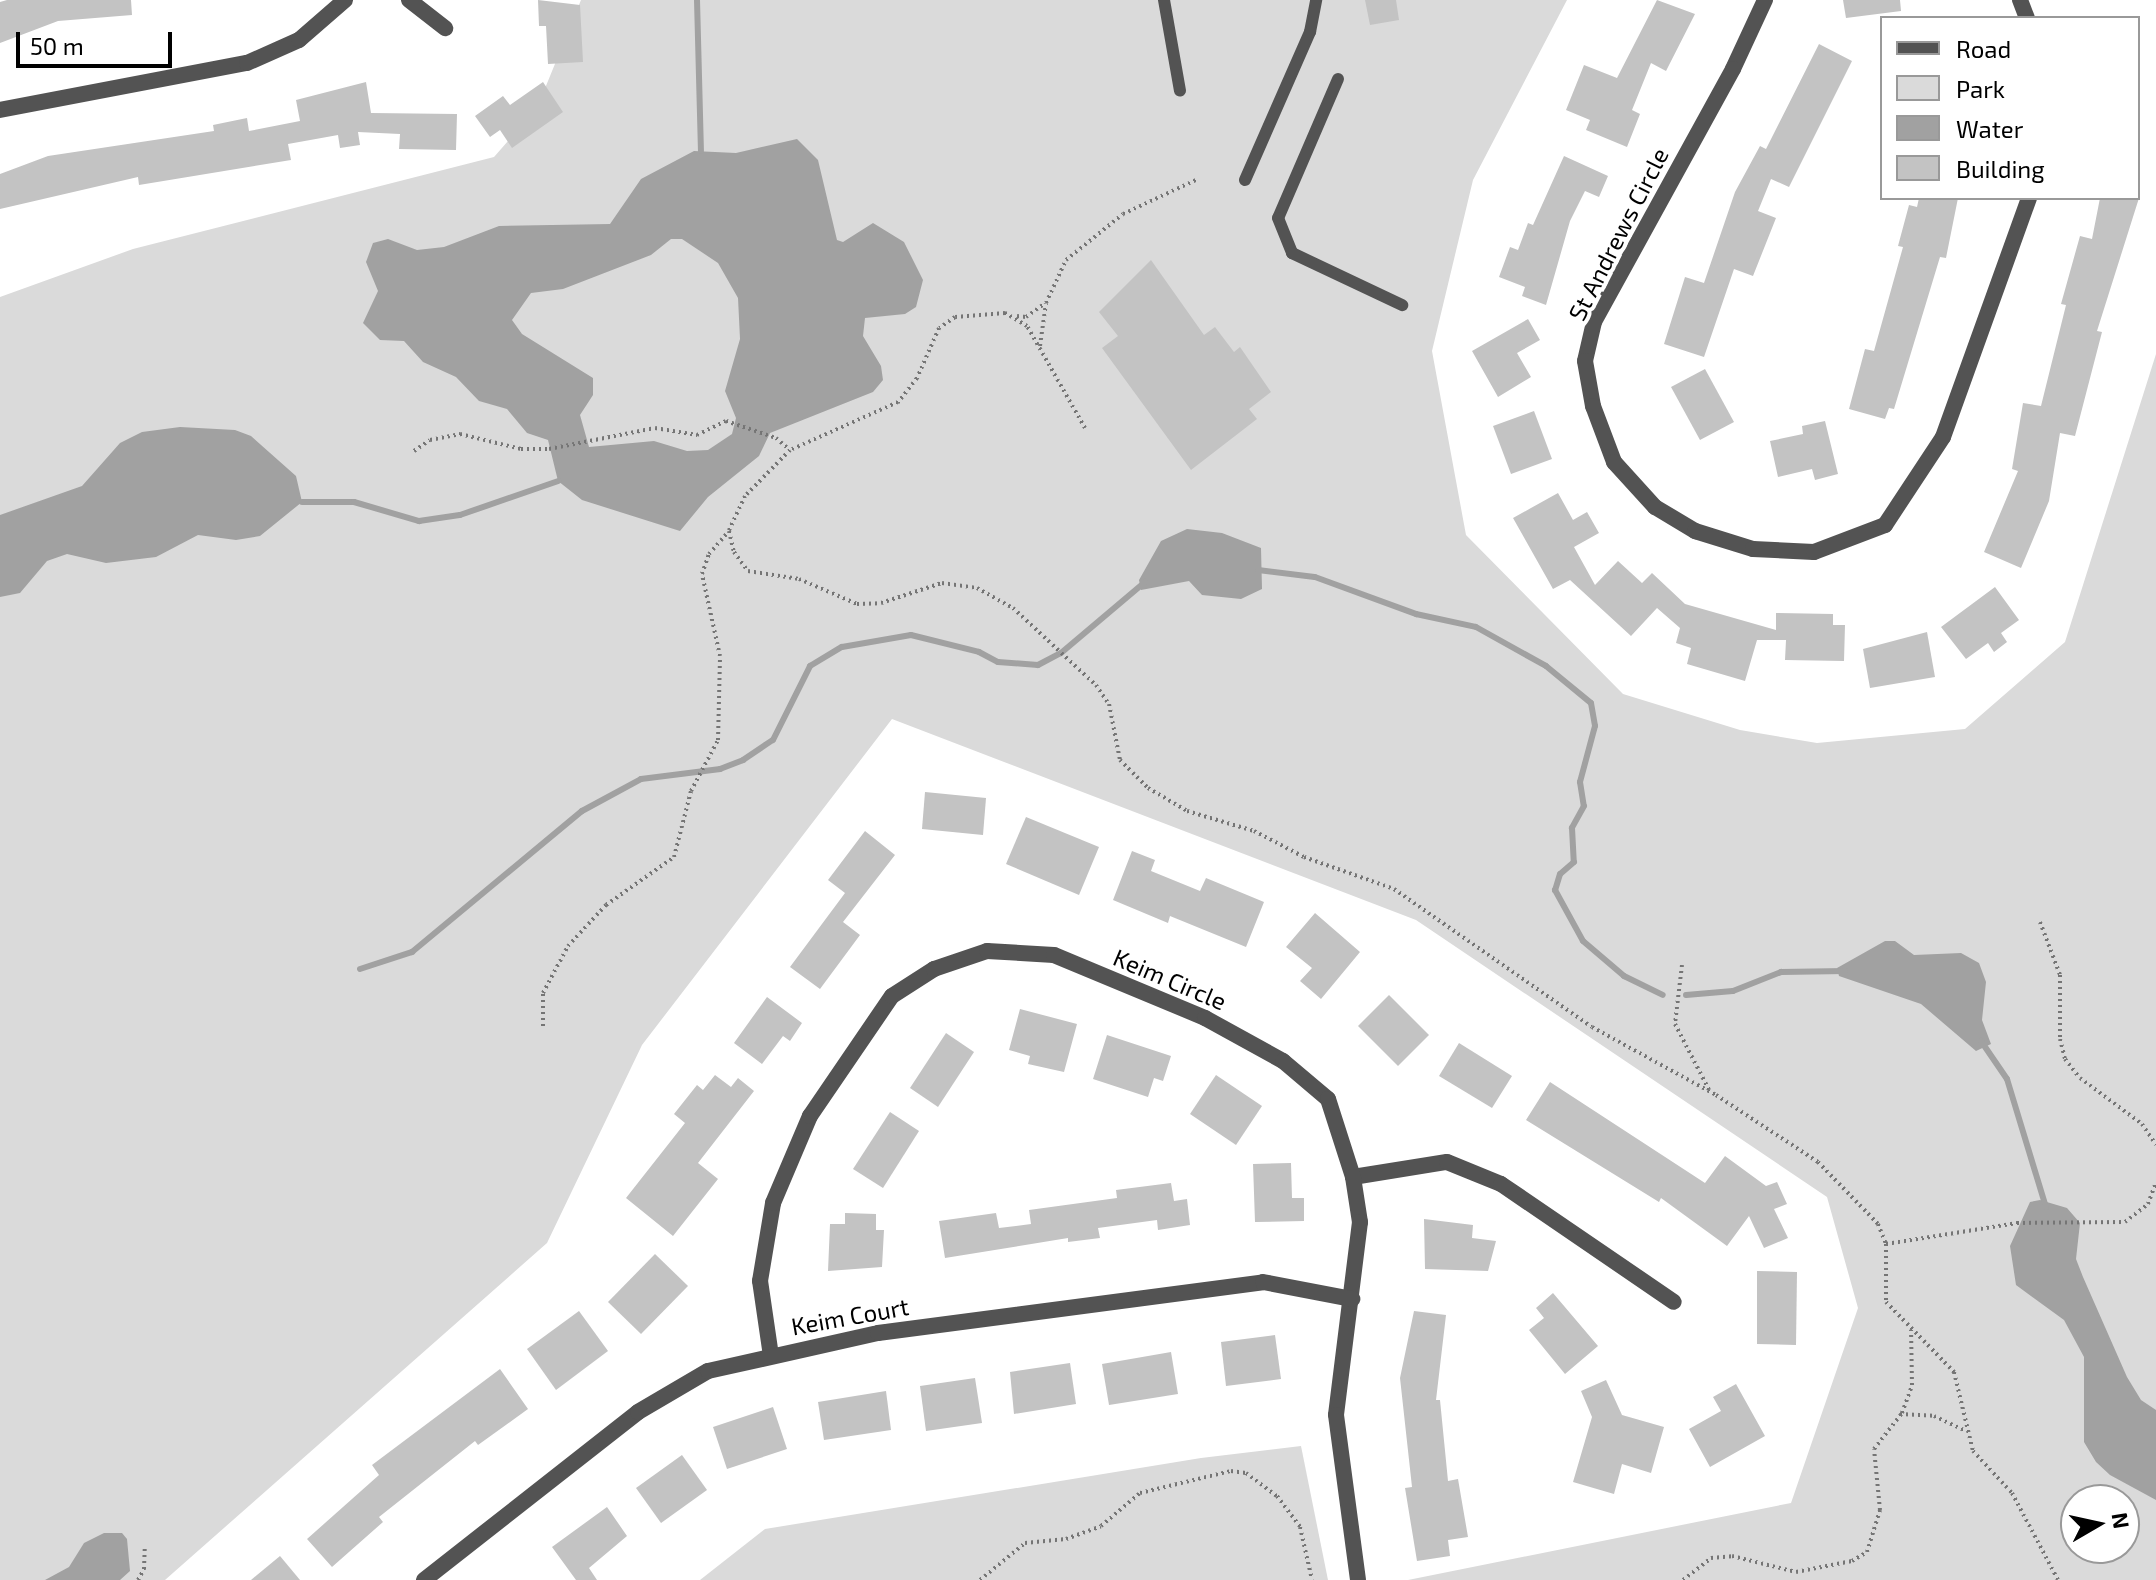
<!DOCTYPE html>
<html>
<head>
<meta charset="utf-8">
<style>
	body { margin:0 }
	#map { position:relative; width:2156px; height:1580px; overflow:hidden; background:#fff; font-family:"Exo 2",sans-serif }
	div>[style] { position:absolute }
	.green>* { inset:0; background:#dadada }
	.water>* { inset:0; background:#a1a1a1 }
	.stream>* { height:6px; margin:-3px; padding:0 3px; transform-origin:3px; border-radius:3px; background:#a1a1a1 }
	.building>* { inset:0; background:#c3c3c3 }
	.path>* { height:4px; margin-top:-2px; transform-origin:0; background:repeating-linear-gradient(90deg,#757575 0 2px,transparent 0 6px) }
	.service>* { height:12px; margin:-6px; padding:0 6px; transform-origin:6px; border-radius:6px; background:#535353 }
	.minor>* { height:16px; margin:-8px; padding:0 8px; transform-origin:8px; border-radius:8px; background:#535353 }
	span { translate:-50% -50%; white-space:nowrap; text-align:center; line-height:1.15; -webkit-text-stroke:8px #fff; paint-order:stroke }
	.street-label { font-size:24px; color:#000 }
	.legend { position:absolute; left:1880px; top:16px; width:260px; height:184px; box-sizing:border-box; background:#fff; border:2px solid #999; margin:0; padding:10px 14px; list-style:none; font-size:24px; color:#000 }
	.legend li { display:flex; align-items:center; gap:16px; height:40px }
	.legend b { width:40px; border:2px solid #999 }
	.north { position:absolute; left:2060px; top:1484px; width:80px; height:80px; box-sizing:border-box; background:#fff; border:2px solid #999; border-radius:50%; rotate:81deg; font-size:22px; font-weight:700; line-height:32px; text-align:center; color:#000 }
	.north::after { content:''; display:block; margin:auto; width:28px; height:36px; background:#000; clip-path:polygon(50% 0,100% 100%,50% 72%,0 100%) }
	.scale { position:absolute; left:16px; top:32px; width:156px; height:36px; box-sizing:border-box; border:4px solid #000; border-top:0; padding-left:10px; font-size:24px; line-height:28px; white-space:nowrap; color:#000; -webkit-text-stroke:6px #fff; paint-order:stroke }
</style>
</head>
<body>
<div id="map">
	<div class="green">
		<div style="clip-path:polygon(evenodd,581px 0,1567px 0,1473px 180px,1432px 351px,1466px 535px,1623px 694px,1740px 730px,1817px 743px,1965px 729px,2065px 642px,2156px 354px,2156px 1580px,1408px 1580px,1791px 1503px,1858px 1308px,1827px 1197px,1416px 920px,892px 719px,642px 1045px,547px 1243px,165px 1580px,0 1580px,0 297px,133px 249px,494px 157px,537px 108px,581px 0,2076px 1500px,2124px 1500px,2124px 1548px,2076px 1548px,2076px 1500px)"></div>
		<div style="clip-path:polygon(1301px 1446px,1328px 1580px,700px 1580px,765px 1529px,1201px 1458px)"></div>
	</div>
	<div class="water">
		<div style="clip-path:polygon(evenodd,797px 139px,818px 160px,837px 240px,843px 242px,873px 223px,904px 242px,923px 280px,916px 307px,905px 314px,865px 318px,863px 336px,881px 366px,883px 380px,873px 392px,770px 433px,759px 456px,708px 497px,680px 531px,582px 500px,558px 481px,548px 440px,527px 433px,507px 409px,479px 401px,456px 377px,423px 362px,404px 341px,380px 340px,363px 323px,378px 291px,366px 262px,373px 243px,388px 239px,417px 250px,444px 247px,499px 226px,610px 224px,641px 179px,694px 151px,736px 153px,797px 139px,671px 239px,682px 239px,718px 263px,738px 298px,740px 339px,725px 391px,736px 418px,732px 434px,708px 450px,687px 451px,654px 441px,589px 447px,580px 415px,593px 395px,593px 378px,522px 334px,512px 320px,531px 293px,563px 289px,651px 255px,671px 239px)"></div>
		<div style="clip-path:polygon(180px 427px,235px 430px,251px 436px,296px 476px,302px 502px,260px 536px,236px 540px,198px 535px,156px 557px,106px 563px,67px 554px,47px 561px,20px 593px,0 597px,0 515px,82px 486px,120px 443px,142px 432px)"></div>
		<div style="clip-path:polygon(1187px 529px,1222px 533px,1261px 548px,1262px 589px,1241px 599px,1202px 595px,1189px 581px,1141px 590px,1139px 580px,1161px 541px)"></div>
		<div style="clip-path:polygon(1885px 941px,1895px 941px,1914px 955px,1961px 953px,1979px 963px,1986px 982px,1982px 1020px,1991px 1044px,1976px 1051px,1921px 1004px,1839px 976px,1837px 968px)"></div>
		<div style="clip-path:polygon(2040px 1200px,2067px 1208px,2080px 1223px,2076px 1259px,2083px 1277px,2127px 1377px,2141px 1400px,2156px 1410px,2156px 1500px,2110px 1475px,2096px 1462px,2084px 1442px,2084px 1357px,2064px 1320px,2016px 1285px,2010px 1246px,2030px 1202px)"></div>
		<div style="clip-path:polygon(104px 1533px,122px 1533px,127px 1539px,130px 1571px,120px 1580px,45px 1580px,69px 1567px,84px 1543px)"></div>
	</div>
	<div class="stream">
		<div style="left:697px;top:0;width:151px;rotate:88.5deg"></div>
		<div style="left:302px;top:502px;width:52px"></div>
		<div style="left:354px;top:502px;width:68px;rotate:16.3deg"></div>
		<div style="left:419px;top:521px;width:41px;rotate:-8.3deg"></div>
		<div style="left:460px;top:515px;width:104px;rotate:-19.1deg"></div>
		<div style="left:1258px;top:570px;width:57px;rotate:7deg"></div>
		<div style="left:1315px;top:577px;width:108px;rotate:20.1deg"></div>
		<div style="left:1416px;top:614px;width:61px;rotate:12.2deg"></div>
		<div style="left:1476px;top:627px;width:80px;rotate:29.1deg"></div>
		<div style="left:1546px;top:666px;width:58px;rotate:39.4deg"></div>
		<div style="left:1591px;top:703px;width:23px;rotate:80deg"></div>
		<div style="left:1595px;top:726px;width:58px;rotate:105deg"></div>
		<div style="left:1580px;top:782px;width:24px;rotate:81deg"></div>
		<div style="left:1584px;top:806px;width:25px;rotate:119deg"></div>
		<div style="left:1572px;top:828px;width:34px;rotate:87deg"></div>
		<div style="left:1574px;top:862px;width:18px;rotate:139deg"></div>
		<div style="left:1560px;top:874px;width:17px;rotate:107deg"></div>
		<div style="left:1555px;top:890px;width:58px;rotate:61.2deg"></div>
		<div style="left:1583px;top:941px;width:54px;rotate:40.5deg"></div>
		<div style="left:1624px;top:976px;width:43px;rotate:26deg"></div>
		<div style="left:360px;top:969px;width:55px;rotate:-18.1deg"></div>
		<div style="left:412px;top:952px;width:221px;rotate:-39.7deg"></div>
		<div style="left:582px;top:811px;width:67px;rotate:-28.5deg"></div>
		<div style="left:641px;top:779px;width:80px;rotate:-7.2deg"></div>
		<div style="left:720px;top:769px;width:25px;rotate:-21deg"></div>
		<div style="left:743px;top:760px;width:36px;rotate:-34deg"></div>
		<div style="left:773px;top:740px;width:83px;rotate:-63.4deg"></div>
		<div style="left:810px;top:666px;width:37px;rotate:-31deg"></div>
		<div style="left:842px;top:647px;width:70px;rotate:-9.9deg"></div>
		<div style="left:911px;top:635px;width:70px;rotate:14deg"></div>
		<div style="left:979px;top:652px;width:21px;rotate:28deg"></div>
		<div style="left:998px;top:662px;width:40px;rotate:4.3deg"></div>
		<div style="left:1038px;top:665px;width:26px;rotate:-28deg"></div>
		<div style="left:1061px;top:653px;width:110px;rotate:-40.2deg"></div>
		<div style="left:1686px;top:995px;width:47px;rotate:-4.9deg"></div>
		<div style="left:1733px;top:991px;width:52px;rotate:-21.6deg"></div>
		<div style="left:1781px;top:972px;width:64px;rotate:-0.9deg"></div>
		<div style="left:1981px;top:1041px;width:46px;rotate:55.6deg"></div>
		<div style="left:2007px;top:1079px;width:134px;rotate:73.1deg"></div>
	</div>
	<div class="building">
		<div style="clip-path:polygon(7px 0,131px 0,132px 15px,58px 21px,0 43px,0 2px)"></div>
		<div style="clip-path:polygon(538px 0,580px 5px,583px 62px,548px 64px,546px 26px,539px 26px)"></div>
		<div style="clip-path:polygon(1365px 0,1396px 0,1399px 20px,1370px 25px)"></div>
		<div style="clip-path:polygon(1657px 0,1695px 14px,1666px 71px,1651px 63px,1632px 110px,1640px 114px,1627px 147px,1586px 130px,1590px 120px,1566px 110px,1584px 65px,1617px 78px)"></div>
		<div style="clip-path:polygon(1843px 0,1900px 0,1901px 11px,1846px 18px)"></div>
		<div style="clip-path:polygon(1819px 44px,1852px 61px,1789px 187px,1771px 179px,1758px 211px,1776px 218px,1753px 276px,1734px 269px,1704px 357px,1664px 344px,1685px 277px,1704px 283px,1735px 192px,1760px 146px,1766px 149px)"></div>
		<div style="clip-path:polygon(366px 82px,371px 113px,457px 114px,456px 150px,399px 149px,400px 134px,358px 132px,360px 145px,340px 148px,338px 135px,288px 144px,291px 160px,139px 185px,138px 177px,0 209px,0 174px,48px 156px,214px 131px,213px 125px,247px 118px,249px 131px,300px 121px,296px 100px)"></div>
		<div style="clip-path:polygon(543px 82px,563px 112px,512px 148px,500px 130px,490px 137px,475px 116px,503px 96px,510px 105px)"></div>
		<div style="clip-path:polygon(1564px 156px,1608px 176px,1599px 197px,1585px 191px,1570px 221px,1546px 305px,1522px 296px,1525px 287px,1499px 277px,1510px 247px,1518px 250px,1528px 223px,1533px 225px)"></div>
		<div style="clip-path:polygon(1919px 198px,1958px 198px,1946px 258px,1940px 257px,1894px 409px,1889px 408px,1885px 419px,1849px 409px,1865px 349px,1874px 351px,1903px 247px,1898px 246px,1909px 205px,1917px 207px)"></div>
		<div style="clip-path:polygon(2100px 198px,2139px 198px,2097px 331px,2102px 332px,2075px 436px,2060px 433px,2049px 501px,2021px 568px,1984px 552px,2018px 471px,2012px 469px,2023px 403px,2041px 406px,2066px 305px,2061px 304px,2080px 236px,2092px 239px)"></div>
		<div style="clip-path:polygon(1151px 260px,1204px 335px,1215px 327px,1234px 352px,1240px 347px,1271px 392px,1249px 409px,1257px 419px,1191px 470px,1102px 348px,1118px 336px,1099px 312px)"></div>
		<div style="clip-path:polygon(1528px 319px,1540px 340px,1517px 353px,1531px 377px,1498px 397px,1472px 351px)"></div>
		<div style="clip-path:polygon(1705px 369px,1734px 422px,1700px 440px,1671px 387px)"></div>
		<div style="clip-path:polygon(1534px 411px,1552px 459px,1511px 474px,1493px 426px)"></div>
		<div style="clip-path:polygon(1825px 421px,1838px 474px,1815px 480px,1812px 469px,1778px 477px,1770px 441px,1803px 434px,1802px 426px)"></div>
		<div style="clip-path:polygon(1558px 493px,1573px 520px,1587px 512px,1599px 533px,1574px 547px,1595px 585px,1618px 561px,1642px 583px,1652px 573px,1685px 604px,1776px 630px,1776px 613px,1833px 614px,1833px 625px,1845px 625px,1844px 661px,1785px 660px,1786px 640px,1757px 640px,1745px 681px,1687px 664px,1691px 648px,1676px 643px,1680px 628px,1657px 608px,1631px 636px,1570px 580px,1553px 589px,1513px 518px)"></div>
		<div style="clip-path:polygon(1995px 587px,2019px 620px,2001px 633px,2007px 642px,1994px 652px,1988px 643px,1966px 659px,1941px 627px)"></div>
		<div style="clip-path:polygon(1927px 632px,1935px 677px,1870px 688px,1863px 649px)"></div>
		<div style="clip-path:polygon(925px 792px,986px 798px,983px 835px,922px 829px)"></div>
		<div style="clip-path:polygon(1026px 817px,1099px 847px,1079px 895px,1006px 864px)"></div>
		<div style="clip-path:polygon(865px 831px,895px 855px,843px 922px,860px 935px,820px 989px,790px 967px,845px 893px,828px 880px)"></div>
		<div style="clip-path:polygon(1132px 851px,1155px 860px,1151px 871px,1200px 891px,1206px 878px,1264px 902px,1246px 947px,1170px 916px,1168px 923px,1113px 900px)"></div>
		<div style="clip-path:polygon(1315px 913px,1360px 952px,1321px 999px,1300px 981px,1312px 968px,1286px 947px)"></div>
		<div style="clip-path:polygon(1389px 995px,1429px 1035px,1398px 1066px,1358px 1026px)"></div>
		<div style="clip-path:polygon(767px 997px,802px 1023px,790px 1041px,783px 1036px,762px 1064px,734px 1043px)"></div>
		<div style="clip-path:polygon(1020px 1009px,1077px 1024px,1064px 1072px,1028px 1064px,1030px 1056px,1009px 1050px)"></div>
		<div style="clip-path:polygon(946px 1033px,974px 1052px,938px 1107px,910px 1088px)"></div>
		<div style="clip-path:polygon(1107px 1035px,1171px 1056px,1163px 1081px,1154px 1078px,1148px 1097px,1093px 1079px)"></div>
		<div style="clip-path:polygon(1459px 1043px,1512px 1076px,1492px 1108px,1439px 1076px)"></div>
		<div style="clip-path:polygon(715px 1075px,731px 1087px,738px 1078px,754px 1091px,698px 1163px,718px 1179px,673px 1236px,626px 1198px,685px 1123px,674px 1114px,697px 1085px,703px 1090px)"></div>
		<div style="clip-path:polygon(1216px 1075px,1262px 1106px,1236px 1145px,1190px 1114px)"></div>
		<div style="clip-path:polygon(1550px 1082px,1705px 1183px,1725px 1156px,1766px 1186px,1777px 1182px,1787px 1204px,1774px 1209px,1788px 1238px,1764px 1248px,1749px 1216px,1727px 1246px,1661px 1198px,1659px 1202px,1526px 1120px)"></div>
		<div style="clip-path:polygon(890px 1112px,919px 1131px,883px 1188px,853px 1169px)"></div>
		<div style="clip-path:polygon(1291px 1163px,1292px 1198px,1304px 1198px,1304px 1221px,1255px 1222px,1253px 1164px)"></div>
		<div style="clip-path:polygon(1171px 1183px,1174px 1201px,1187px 1199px,1190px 1225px,1158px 1230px,1157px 1220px,1098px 1228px,1100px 1238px,1068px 1242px,1068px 1238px,945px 1258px,939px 1221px,996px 1213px,999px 1228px,1031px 1224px,1029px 1210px,1117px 1198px,1116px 1190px)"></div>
		<div style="clip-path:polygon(845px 1213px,876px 1214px,876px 1230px,884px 1230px,882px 1267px,828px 1271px,830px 1224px,845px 1224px)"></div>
		<div style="clip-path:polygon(1424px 1219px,1473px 1225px,1472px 1238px,1496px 1241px,1488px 1271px,1425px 1269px)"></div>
		<div style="clip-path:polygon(655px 1254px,688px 1286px,641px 1334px,608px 1302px)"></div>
		<div style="clip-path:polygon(1757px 1271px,1797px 1272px,1796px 1345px,1757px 1344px)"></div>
		<div style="clip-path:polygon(1553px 1293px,1598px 1346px,1565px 1374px,1529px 1330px,1544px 1318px,1536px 1308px)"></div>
		<div style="clip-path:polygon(579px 1311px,608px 1351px,556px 1390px,527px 1349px)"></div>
		<div style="clip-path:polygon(1414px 1311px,1446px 1315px,1436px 1400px,1440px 1400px,1448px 1481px,1458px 1479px,1468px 1537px,1448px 1540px,1450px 1556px,1417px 1561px,1405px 1488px,1412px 1487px,1400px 1378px)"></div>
		<div style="clip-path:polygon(1275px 1335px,1281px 1379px,1226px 1386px,1221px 1342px)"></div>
		<div style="clip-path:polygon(1171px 1352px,1178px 1394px,1109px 1405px,1102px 1364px)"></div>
		<div style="clip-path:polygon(1070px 1363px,1076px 1404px,1014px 1414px,1010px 1372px)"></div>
		<div style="clip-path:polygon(500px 1369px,528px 1409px,478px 1445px,475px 1441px,379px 1517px,383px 1522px,332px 1567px,307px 1539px,379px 1475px,372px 1465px)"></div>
		<div style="clip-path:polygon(975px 1378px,982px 1423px,926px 1431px,920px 1386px)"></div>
		<div style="clip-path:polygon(1606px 1380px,1622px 1415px,1664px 1427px,1651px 1473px,1622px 1464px,1614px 1494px,1573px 1482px,1592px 1417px,1581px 1391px)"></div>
		<div style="clip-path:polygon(1736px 1384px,1765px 1436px,1710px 1467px,1689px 1429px,1721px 1411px,1713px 1397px)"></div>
		<div style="clip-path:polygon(886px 1391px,891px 1430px,824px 1440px,818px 1402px)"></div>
		<div style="clip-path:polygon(773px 1407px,787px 1449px,727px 1469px,713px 1427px)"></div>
		<div style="clip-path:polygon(682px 1455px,707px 1490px,661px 1523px,636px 1488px)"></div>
		<div style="clip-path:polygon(607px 1507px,627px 1536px,589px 1568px,597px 1580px,576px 1580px,552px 1547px)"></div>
		<div style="clip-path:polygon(280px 1556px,300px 1580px,251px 1580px)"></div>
	</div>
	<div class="path">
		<div style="left:1017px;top:316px;width:9px;rotate:6deg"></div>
		<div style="left:1026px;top:317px;width:22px;rotate:-36deg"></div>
		<div style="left:1040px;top:346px;width:43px;rotate:-82.1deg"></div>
		<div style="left:1046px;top:303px;width:47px;rotate:-65.1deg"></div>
		<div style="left:1066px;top:260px;width:73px;rotate:-38.9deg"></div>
		<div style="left:1123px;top:214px;width:81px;rotate:-25deg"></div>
		<div style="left:1085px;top:428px;width:117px;rotate:-119.6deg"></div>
		<div style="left:1027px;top:326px;width:26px;rotate:-149deg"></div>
		<div style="left:1005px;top:313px;width:50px;rotate:175.4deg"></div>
		<div style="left:955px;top:317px;width:19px;rotate:145deg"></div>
		<div style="left:939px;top:328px;width:55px;rotate:113.7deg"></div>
		<div style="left:917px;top:378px;width:31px;rotate:128deg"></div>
		<div style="left:898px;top:402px;width:118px;rotate:156deg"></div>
		<div style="left:790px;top:450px;width:64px;rotate:134.4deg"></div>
		<div style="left:745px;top:496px;width:38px;rotate:115deg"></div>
		<div style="left:729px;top:531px;width:22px;rotate:77deg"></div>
		<div style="left:734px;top:552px;width:24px;rotate:54deg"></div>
		<div style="left:748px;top:571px;width:52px;rotate:8.9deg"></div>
		<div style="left:799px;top:579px;width:63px;rotate:23.3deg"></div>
		<div style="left:857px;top:604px;width:24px;rotate:-2deg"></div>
		<div style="left:881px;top:603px;width:64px;rotate:-18.2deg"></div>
		<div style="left:942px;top:583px;width:35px;rotate:8deg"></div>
		<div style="left:977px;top:588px;width:41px;rotate:29.1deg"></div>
		<div style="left:1013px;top:608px;width:113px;rotate:42.9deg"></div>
		<div style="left:1096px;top:685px;width:23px;rotate:56deg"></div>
		<div style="left:1109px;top:704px;width:57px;rotate:78.9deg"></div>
		<div style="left:1120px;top:760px;width:40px;rotate:45deg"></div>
		<div style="left:1148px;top:788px;width:45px;rotate:30.5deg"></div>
		<div style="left:1187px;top:811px;width:70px;rotate:16.6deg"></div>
		<div style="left:1254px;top:831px;width:56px;rotate:27.5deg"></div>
		<div style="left:1304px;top:857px;width:96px;rotate:19.6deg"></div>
		<div style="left:1394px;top:889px;width:241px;rotate:34.9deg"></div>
		<div style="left:1592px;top:1027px;width:141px;rotate:28.7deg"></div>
		<div style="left:414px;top:451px;width:19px;rotate:-35deg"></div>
		<div style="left:430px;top:440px;width:31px;rotate:-11deg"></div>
		<div style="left:460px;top:434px;width:63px;rotate:13.8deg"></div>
		<div style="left:521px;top:449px;width:28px"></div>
		<div style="left:549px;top:449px;width:108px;rotate:-11.2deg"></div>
		<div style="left:655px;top:428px;width:43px;rotate:9.5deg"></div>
		<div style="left:697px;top:435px;width:32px;rotate:-26deg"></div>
		<div style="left:726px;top:421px;width:53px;rotate:18.8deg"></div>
		<div style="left:776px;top:438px;width:18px;rotate:41deg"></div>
		<div style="left:2040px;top:922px;width:57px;rotate:69.3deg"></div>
		<div style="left:2060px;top:975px;width:64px;rotate:90deg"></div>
		<div style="left:2060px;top:1039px;width:21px;rotate:76deg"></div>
		<div style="left:2065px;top:1059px;width:24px;rotate:52deg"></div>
		<div style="left:2080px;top:1078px;width:77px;rotate:36.6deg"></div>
		<div style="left:2142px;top:1124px;width:25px;rotate:56deg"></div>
		<div style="left:1682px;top:965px;width:59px;rotate:96.8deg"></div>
		<div style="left:1675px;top:1024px;width:74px;rotate:62.7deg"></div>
		<div style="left:543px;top:1026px;width:33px;rotate:-90deg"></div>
		<div style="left:543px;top:993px;width:53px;rotate:-62deg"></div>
		<div style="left:568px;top:946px;width:56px;rotate:-47.2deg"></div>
		<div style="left:606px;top:905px;width:83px;rotate:-35.2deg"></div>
		<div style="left:674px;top:857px;width:68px;rotate:-75.6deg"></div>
		<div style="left:691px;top:791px;width:58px;rotate:-62.1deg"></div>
		<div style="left:718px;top:740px;width:84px;rotate:-88.6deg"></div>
		<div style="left:720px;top:656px;width:84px;rotate:-102.4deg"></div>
		<div style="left:702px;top:574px;width:21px;rotate:-71deg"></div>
		<div style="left:709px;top:554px;width:30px;rotate:-49deg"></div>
		<div style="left:1716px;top:1095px;width:122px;rotate:33.3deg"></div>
		<div style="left:1818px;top:1162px;width:86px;rotate:45.9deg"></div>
		<div style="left:1878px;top:1224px;width:22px;rotate:68deg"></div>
		<div style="left:1886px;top:1244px;width:58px;rotate:90deg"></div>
		<div style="left:1886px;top:1302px;width:98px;rotate:45.8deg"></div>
		<div style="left:1954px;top:1372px;width:81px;rotate:76.5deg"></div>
		<div style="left:1973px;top:1451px;width:57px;rotate:47.1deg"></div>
		<div style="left:2012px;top:1493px;width:98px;rotate:62.1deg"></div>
		<div style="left:1886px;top:1244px;width:133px;rotate:-9.1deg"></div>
		<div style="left:2017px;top:1223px;width:108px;rotate:-0.5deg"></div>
		<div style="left:2125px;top:1222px;width:29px;rotate:-38deg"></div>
		<div style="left:2148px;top:1204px;width:23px;rotate:-70deg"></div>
		<div style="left:1900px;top:1414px;width:34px;rotate:3deg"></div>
		<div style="left:1934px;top:1416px;width:33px;rotate:25deg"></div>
		<div style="left:138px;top:1580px;width:13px;rotate:-61deg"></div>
		<div style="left:144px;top:1569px;width:24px;rotate:-88deg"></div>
		<div style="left:980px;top:1580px;width:58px;rotate:-39.4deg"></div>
		<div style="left:1025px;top:1543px;width:41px;rotate:-5.6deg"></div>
		<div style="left:1066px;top:1539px;width:37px;rotate:-20deg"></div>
		<div style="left:1101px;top:1526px;width:51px;rotate:-40.2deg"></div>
		<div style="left:1140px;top:1493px;width:94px;rotate:-13.6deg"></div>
		<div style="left:1231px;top:1471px;width:15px;rotate:8deg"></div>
		<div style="left:1246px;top:1473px;width:39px;rotate:37deg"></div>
		<div style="left:1277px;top:1496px;width:39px;rotate:53deg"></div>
		<div style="left:1300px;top:1527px;width:54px;rotate:77.2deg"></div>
		<div style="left:1683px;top:1580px;width:36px;rotate:-38deg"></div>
		<div style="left:1711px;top:1558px;width:21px;rotate:-5deg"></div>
		<div style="left:1732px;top:1556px;width:66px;rotate:14deg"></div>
		<div style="left:1796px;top:1572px;width:57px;rotate:-11.1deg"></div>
		<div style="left:1852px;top:1561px;width:17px;rotate:-31deg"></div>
		<div style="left:1867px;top:1552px;width:44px;rotate:-72.8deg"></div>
		<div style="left:1880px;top:1510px;width:61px;rotate:-95.6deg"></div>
		<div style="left:1874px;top:1449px;width:46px;rotate:-52.1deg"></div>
		<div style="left:1902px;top:1413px;width:30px;rotate:-70deg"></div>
		<div style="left:1912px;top:1385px;width:55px;rotate:-91deg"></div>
	</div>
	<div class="service">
		<div style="left:1164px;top:0;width:92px;rotate:80deg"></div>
		<div style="left:1338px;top:79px;width:151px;rotate:113.3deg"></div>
		<div style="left:1278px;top:218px;width:38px;rotate:68deg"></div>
		<div style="left:1292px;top:253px;width:122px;rotate:25.3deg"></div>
		<div style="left:1245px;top:180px;width:162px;rotate:-66.3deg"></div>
		<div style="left:1310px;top:32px;width:33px;rotate:-79deg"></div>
	</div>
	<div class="minor">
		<div style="left:409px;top:0;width:46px;rotate:37.9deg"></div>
		<div style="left:1765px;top:0;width:76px;rotate:114.9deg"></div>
		<div style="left:1733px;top:69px;width:289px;rotate:118.8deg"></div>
		<div style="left:1594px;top:322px;width:40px;rotate:103deg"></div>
		<div style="left:1585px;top:361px;width:46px;rotate:79.9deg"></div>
		<div style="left:1593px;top:406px;width:60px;rotate:69.4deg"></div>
		<div style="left:1614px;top:462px;width:61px;rotate:47.7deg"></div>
		<div style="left:1655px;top:507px;width:47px;rotate:31deg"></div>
		<div style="left:1695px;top:531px;width:61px;rotate:17.2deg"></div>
		<div style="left:1753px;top:549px;width:61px;rotate:2.8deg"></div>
		<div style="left:1814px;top:552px;width:76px;rotate:-20.8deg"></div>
		<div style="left:1885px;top:525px;width:105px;rotate:-56.6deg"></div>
		<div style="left:1943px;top:437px;width:254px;rotate:-70.2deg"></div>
		<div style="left:2020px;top:0;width:19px;rotate:69deg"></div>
		<div style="left:0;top:110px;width:251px;rotate:-10.8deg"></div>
		<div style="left:247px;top:63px;width:57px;rotate:-23.9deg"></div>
		<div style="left:299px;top:40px;width:61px;rotate:-41deg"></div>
		<div style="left:1353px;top:1177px;width:95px;rotate:-9.1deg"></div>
		<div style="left:1447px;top:1162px;width:58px;rotate:22.2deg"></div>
		<div style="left:1501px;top:1184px;width:209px;rotate:34.3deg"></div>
		<div style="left:771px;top:1356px;width:76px;rotate:-98.3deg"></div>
		<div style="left:760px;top:1281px;width:79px;rotate:-80.5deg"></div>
		<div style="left:773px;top:1203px;width:95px;rotate:-67deg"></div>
		<div style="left:810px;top:1116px;width:145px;rotate:-55.7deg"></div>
		<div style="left:892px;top:996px;width:50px;rotate:-32.7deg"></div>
		<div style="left:934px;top:969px;width:56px;rotate:-18.8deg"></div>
		<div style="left:987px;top:951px;width:67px;rotate:3.4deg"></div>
		<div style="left:1054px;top:955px;width:164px;rotate:22.6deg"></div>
		<div style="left:1205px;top:1018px;width:89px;rotate:28.9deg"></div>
		<div style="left:1283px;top:1061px;width:59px;rotate:40.2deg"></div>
		<div style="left:1328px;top:1099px;width:82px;rotate:72.2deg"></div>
		<div style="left:1353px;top:1177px;width:46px;rotate:81.2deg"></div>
		<div style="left:1360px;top:1222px;width:194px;rotate:97.1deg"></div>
		<div style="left:1336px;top:1415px;width:166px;rotate:82.4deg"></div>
		<div style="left:424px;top:1580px;width:272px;rotate:-38.1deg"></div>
		<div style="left:638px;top:1412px;width:81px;rotate:-30.4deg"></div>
		<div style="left:708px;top:1371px;width:174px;rotate:-12.6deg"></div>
		<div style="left:878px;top:1333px;width:388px;rotate:-7.5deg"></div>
		<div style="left:1263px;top:1282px;width:91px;rotate:10.8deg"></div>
	</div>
	<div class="street-label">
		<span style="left:1618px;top:234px;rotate:-63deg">St Andrews Circle</span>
		<span style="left:1170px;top:979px;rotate:23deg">Keim Circle</span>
		<span style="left:850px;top:1316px;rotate:-10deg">Keim Court</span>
	</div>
	<ul class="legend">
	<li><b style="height:10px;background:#535353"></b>Road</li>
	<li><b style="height:22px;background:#dadada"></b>Park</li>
	<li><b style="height:22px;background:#a1a1a1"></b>Water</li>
	<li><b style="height:22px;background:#c3c3c3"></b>Building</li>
	</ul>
	<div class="north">N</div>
	<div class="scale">50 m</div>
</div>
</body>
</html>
